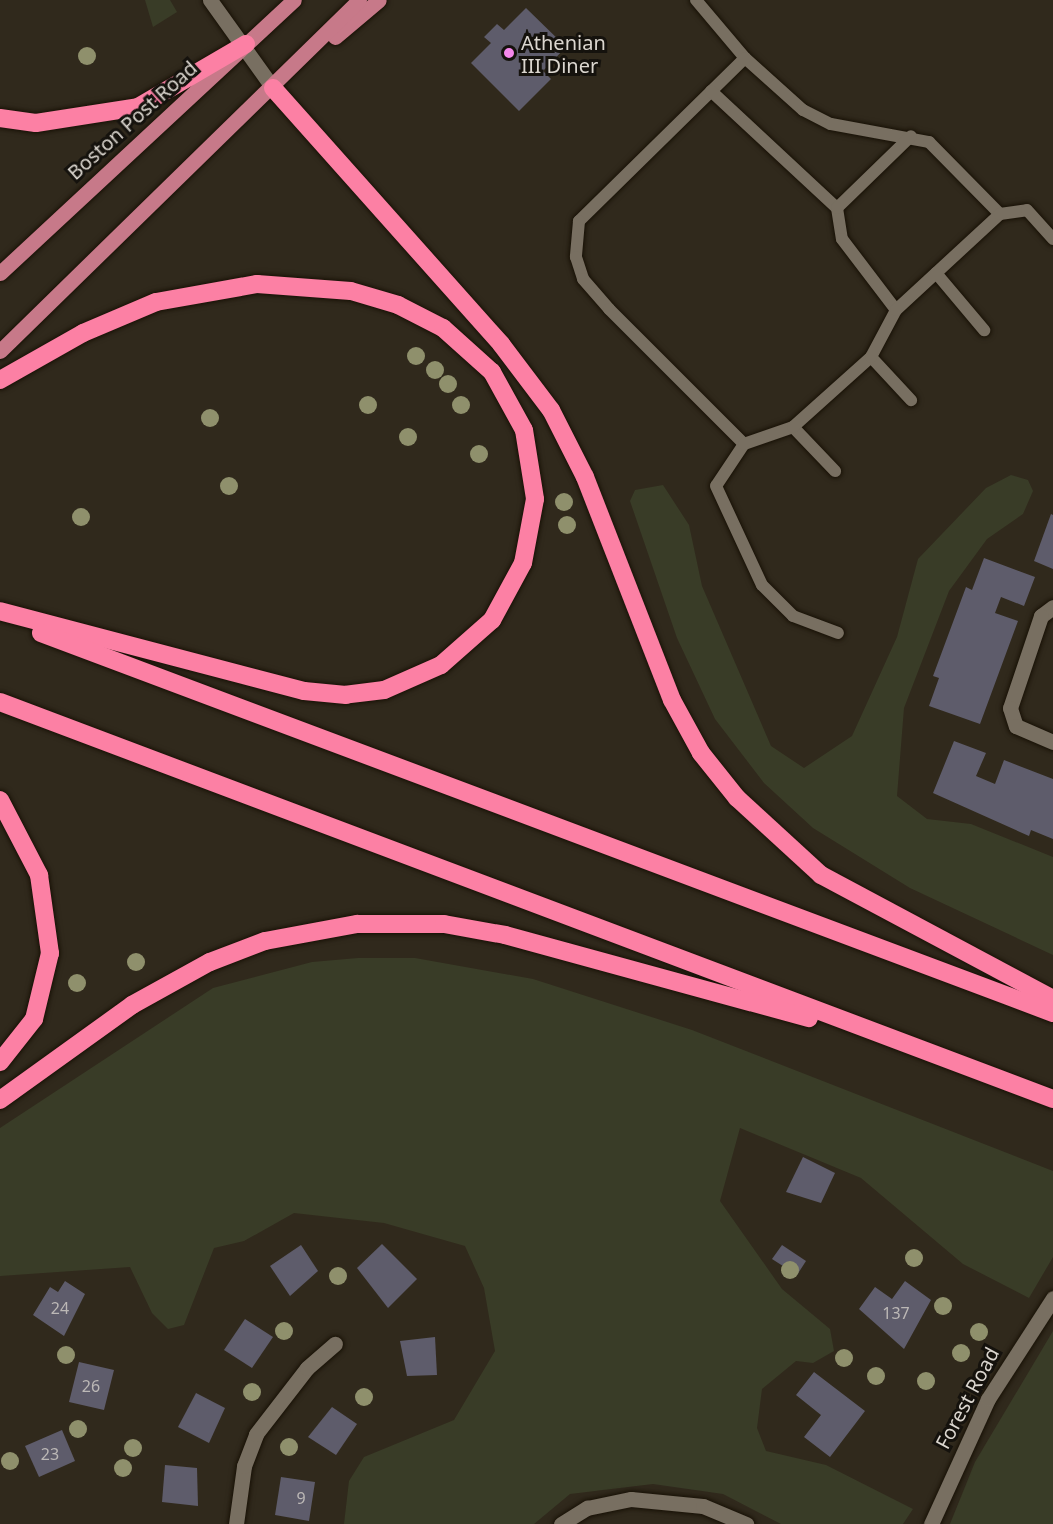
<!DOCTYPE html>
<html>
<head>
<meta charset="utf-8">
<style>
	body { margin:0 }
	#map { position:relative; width:1053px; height:1524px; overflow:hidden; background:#30291c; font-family:"Noto Sans",sans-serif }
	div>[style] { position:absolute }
	.green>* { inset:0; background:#393c27 }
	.building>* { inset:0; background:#5e5c6b }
	.roads { filter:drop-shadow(0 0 2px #181106) drop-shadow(0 0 2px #181106) }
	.lane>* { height:12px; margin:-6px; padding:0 6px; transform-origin:6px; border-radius:6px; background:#786f61 }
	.street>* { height:15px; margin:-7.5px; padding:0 7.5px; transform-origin:7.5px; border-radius:7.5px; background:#786f61 }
	.secondary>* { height:15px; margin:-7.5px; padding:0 7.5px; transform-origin:7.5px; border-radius:7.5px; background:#786f61 }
	.primary>* { height:15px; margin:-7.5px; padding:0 7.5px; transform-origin:7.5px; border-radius:7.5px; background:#c77989 }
	.highway>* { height:18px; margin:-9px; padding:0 9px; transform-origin:9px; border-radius:9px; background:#fc80a4 }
	.trees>* { width:18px; height:18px; margin:-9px; border-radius:50%; background:#8f906c }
	.dots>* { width:16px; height:16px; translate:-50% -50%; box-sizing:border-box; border:3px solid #15120d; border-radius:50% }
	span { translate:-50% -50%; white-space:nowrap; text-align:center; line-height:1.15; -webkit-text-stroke:6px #15120d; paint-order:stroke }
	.number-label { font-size:16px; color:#bcb8b6 }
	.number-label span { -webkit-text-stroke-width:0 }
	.poi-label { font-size:20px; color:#dbd6cf }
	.left { translate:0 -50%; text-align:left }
	.street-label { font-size:20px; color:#dbd6cf }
</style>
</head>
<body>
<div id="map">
	<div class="green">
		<div style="clip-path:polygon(145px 0,170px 0,177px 12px,153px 27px)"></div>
		<div style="clip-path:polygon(1011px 475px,1028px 480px,1033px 491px,1023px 514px,987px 539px,949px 591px,904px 708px,897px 796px,927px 819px,971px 824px,1053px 857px,1053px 955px,910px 888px,813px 828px,764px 783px,715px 719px,677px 638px,630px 501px,635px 490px,663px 485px,689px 525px,702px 586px,771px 746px,804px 768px,852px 736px,897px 637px,918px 559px,986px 488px)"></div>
		<div style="clip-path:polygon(358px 958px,415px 958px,533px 979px,692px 1030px,1053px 1171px,1053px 1257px,1029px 1298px,963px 1264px,861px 1178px,740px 1128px,720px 1201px,782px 1289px,830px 1329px,834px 1351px,813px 1363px,796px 1361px,762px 1389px,757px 1428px,766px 1451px,826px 1465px,913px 1509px,903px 1524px,781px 1524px,723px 1494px,653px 1484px,570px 1494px,534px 1524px,344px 1524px,349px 1481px,364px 1457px,454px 1420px,495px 1351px,484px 1288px,465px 1246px,384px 1223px,294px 1213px,244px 1241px,214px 1248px,184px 1325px,168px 1329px,152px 1313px,130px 1267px,0 1276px,0 1128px,213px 988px,312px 962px)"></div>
		<div style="clip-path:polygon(1053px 1331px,1053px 1524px,950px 1524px,975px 1462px)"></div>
	</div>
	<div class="building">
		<div style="clip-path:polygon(526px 8px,566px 47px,543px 71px,551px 79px,519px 111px,471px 63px,491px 43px,484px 37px,497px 24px,504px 30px)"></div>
		<div style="clip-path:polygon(1051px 514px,1053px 515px,1053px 569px,1034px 561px)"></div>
		<div style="clip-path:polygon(984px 558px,1035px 577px,1024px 606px,1001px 597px,995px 613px,1018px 621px,980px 724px,929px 706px,939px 678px,933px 676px,966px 587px,972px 590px)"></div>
		<div style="clip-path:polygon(954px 741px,986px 753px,976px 776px,995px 784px,1004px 760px,1053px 779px,1053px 839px,1031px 830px,1029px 836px,933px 793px)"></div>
		<div style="clip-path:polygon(803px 1157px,835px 1173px,821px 1203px,786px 1192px)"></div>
		<div style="clip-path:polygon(382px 1244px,417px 1279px,388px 1308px,357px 1268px)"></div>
		<div style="clip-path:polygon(301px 1245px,318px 1271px,290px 1296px,270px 1266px)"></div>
		<div style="clip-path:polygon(782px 1245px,806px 1261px,797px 1275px,772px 1259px)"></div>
		<div style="clip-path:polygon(65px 1281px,85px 1294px,64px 1336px,33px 1315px,50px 1287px,58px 1292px)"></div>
		<div style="clip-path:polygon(905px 1281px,931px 1300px,904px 1349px,859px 1309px,875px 1287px,892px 1299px)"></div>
		<div style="clip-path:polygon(245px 1319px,273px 1337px,252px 1368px,224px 1350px)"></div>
		<div style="clip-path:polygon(435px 1337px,437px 1375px,407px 1376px,400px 1341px)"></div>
		<div style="clip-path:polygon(79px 1362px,114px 1370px,104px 1410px,69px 1402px)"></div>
		<div style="clip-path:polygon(814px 1372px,865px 1411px,830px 1457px,804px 1437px,821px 1415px,796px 1395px)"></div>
		<div style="clip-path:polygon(196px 1393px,225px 1408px,209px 1443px,178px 1427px)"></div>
		<div style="clip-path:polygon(332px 1407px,357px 1424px,336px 1455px,308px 1437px)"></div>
		<div style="clip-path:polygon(62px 1430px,75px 1461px,39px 1477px,25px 1446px)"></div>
		<div style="clip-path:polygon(165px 1465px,197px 1468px,198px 1506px,162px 1502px)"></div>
		<div style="clip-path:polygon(281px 1477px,315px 1482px,309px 1521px,275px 1515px)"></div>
	</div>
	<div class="roads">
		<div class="lane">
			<div style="left:696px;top:0;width:76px;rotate:49.8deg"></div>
			<div style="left:745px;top:58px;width:78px;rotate:41.9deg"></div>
			<div style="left:803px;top:110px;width:31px;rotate:27deg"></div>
			<div style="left:831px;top:124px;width:100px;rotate:10.4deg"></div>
			<div style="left:929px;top:142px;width:101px;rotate:45.4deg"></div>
			<div style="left:745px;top:58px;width:233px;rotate:135.5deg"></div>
			<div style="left:579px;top:221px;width:36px;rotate:95deg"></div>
			<div style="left:576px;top:257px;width:23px;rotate:72deg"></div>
			<div style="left:583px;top:279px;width:40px;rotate:49deg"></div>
			<div style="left:609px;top:309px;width:191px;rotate:45deg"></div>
			<div style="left:744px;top:444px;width:50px;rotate:123.7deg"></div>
			<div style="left:716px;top:486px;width:109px;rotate:65.1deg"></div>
			<div style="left:762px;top:585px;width:44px;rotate:45deg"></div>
			<div style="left:793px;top:616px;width:48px;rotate:20.7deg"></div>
			<div style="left:711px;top:91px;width:172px;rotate:42.9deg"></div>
			<div style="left:837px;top:208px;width:31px;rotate:81deg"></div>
			<div style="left:842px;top:239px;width:89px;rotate:52.7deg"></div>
			<div style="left:837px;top:208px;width:103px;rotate:-44.2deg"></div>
			<div style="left:936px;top:273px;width:75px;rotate:49.9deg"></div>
			<div style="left:871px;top:357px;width:59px;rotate:47.1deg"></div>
			<div style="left:793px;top:427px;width:61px;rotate:46.3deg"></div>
			<div style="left:744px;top:444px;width:52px;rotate:-19.1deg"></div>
			<div style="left:793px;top:427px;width:105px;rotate:-41.9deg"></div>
			<div style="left:871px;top:357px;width:53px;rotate:-62deg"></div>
			<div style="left:896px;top:310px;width:142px;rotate:-42.7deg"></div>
			<div style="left:1000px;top:214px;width:27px;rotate:-8deg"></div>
			<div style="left:1027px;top:210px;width:39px;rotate:48deg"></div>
		</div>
		<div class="street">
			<div style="left:210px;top:0;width:108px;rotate:54.4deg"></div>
			<div style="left:1053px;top:607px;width:15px;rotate:143deg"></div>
			<div style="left:1041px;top:616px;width:97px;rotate:108.6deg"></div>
			<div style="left:1010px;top:708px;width:19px;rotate:72deg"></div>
			<div style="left:1016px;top:726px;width:40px;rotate:23.4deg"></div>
			<div style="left:236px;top:1524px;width:59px;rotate:-82.1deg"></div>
			<div style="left:244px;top:1466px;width:34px;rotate:-69deg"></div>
			<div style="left:256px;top:1434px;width:83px;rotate:-52.3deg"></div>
			<div style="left:307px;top:1368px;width:37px;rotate:-41deg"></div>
			<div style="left:561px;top:1524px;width:31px;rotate:-32deg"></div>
			<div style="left:587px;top:1508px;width:45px;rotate:-11.6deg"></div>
			<div style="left:631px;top:1499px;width:72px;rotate:5.6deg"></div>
			<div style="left:703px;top:1506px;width:47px;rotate:22.7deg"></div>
		</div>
		<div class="secondary">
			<div style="left:931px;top:1524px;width:137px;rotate:-65.5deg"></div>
			<div style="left:988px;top:1399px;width:120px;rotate:-57.2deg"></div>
		</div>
		<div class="primary">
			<div style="left:335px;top:37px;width:57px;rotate:-40.1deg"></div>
			<div style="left:0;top:273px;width:401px;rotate:-42.9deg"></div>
			<div style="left:0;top:351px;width:502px;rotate:-44.35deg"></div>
		</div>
		<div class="highway">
			<div style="left:273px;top:88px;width:343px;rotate:48.3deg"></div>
			<div style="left:501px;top:344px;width:83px;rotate:52.9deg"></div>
			<div style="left:551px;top:410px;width:75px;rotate:63.1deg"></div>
			<div style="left:585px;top:477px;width:239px;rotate:68.7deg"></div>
			<div style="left:672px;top:700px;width:60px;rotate:61.3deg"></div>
			<div style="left:701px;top:753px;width:58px;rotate:51.3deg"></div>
			<div style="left:737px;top:798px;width:114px;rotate:42.5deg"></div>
			<div style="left:821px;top:875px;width:263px;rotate:28.1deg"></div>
			<div style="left:0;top:118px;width:36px;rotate:8deg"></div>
			<div style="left:36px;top:123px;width:103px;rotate:-8.9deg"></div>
			<div style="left:138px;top:107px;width:125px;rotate:-30.3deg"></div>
			<div style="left:0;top:380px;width:95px;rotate:-29.5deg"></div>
			<div style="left:83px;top:333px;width:79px;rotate:-23deg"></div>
			<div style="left:156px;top:302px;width:103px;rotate:-10.1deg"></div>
			<div style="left:257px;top:284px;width:94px;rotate:4.3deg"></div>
			<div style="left:351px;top:291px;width:49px;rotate:16.6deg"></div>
			<div style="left:398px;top:305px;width:51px;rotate:27.1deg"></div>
			<div style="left:443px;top:328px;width:66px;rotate:41.9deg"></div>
			<div style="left:492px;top:372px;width:66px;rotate:61.1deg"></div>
			<div style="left:524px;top:430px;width:70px;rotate:80.9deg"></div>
			<div style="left:535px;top:499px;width:65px;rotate:100.6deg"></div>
			<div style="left:523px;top:563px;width:65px;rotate:118.5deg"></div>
			<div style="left:492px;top:620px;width:68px;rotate:138.6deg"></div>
			<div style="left:441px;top:665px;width:62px;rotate:156.3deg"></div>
			<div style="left:384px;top:690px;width:38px;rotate:173deg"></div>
			<div style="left:346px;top:695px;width:42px;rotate:-174.6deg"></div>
			<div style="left:304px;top:691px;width:314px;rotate:-165.3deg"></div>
			<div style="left:41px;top:633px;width:1081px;rotate:20.58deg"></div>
			<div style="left:0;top:702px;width:1125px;rotate:20.66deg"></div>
			<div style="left:0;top:800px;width:85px;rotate:62.5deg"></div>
			<div style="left:39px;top:875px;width:79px;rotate:82deg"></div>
			<div style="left:50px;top:953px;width:68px;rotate:103.6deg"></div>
			<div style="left:34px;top:1019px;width:55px;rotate:128.3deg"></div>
			<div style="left:0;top:1100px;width:163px;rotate:-35.7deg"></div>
			<div style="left:132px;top:1005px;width:89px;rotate:-28.9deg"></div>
			<div style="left:210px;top:962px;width:59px;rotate:-20.9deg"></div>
			<div style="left:265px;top:941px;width:94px;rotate:-10.5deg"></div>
			<div style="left:357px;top:924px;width:87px"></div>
			<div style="left:444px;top:924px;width:62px;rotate:10.2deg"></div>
			<div style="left:505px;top:935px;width:315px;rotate:15.3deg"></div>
		</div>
	</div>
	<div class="trees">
		<div style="left:87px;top:56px"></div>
		<div style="left:416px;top:356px"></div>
		<div style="left:435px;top:370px"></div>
		<div style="left:448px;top:384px"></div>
		<div style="left:368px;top:405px"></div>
		<div style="left:461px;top:405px"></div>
		<div style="left:210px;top:418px"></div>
		<div style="left:408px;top:437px"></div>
		<div style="left:479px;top:454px"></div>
		<div style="left:229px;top:486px"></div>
		<div style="left:564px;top:502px"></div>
		<div style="left:81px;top:517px"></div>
		<div style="left:567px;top:525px"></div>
		<div style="left:136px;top:962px"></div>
		<div style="left:77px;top:983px"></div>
		<div style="left:914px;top:1258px"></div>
		<div style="left:790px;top:1270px"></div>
		<div style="left:338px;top:1276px"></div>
		<div style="left:943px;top:1306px"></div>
		<div style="left:284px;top:1331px"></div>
		<div style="left:979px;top:1332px"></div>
		<div style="left:961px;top:1353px"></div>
		<div style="left:66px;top:1355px"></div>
		<div style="left:844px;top:1358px"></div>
		<div style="left:876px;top:1376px"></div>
		<div style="left:926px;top:1381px"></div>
		<div style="left:252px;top:1392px"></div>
		<div style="left:364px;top:1397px"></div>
		<div style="left:78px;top:1429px"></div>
		<div style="left:289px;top:1447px"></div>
		<div style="left:133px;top:1448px"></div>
		<div style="left:10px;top:1461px"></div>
		<div style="left:123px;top:1468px"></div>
	</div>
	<div class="dots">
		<div style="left:509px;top:53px;background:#f688ed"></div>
	</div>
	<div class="number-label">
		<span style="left:60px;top:1308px">24</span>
		<span style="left:896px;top:1313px">137</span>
		<span style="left:91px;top:1386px">26</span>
		<span style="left:50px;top:1454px">23</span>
		<span style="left:301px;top:1498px">9</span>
	</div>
	<div class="poi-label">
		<span class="left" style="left:521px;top:54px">Athenian<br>III Diner</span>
	</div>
	<div class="street-label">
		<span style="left:132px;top:120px;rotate:-42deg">Boston Post Road</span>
		<span style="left:967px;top:1398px;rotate:-62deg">Forest Road</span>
	</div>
</div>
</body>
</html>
